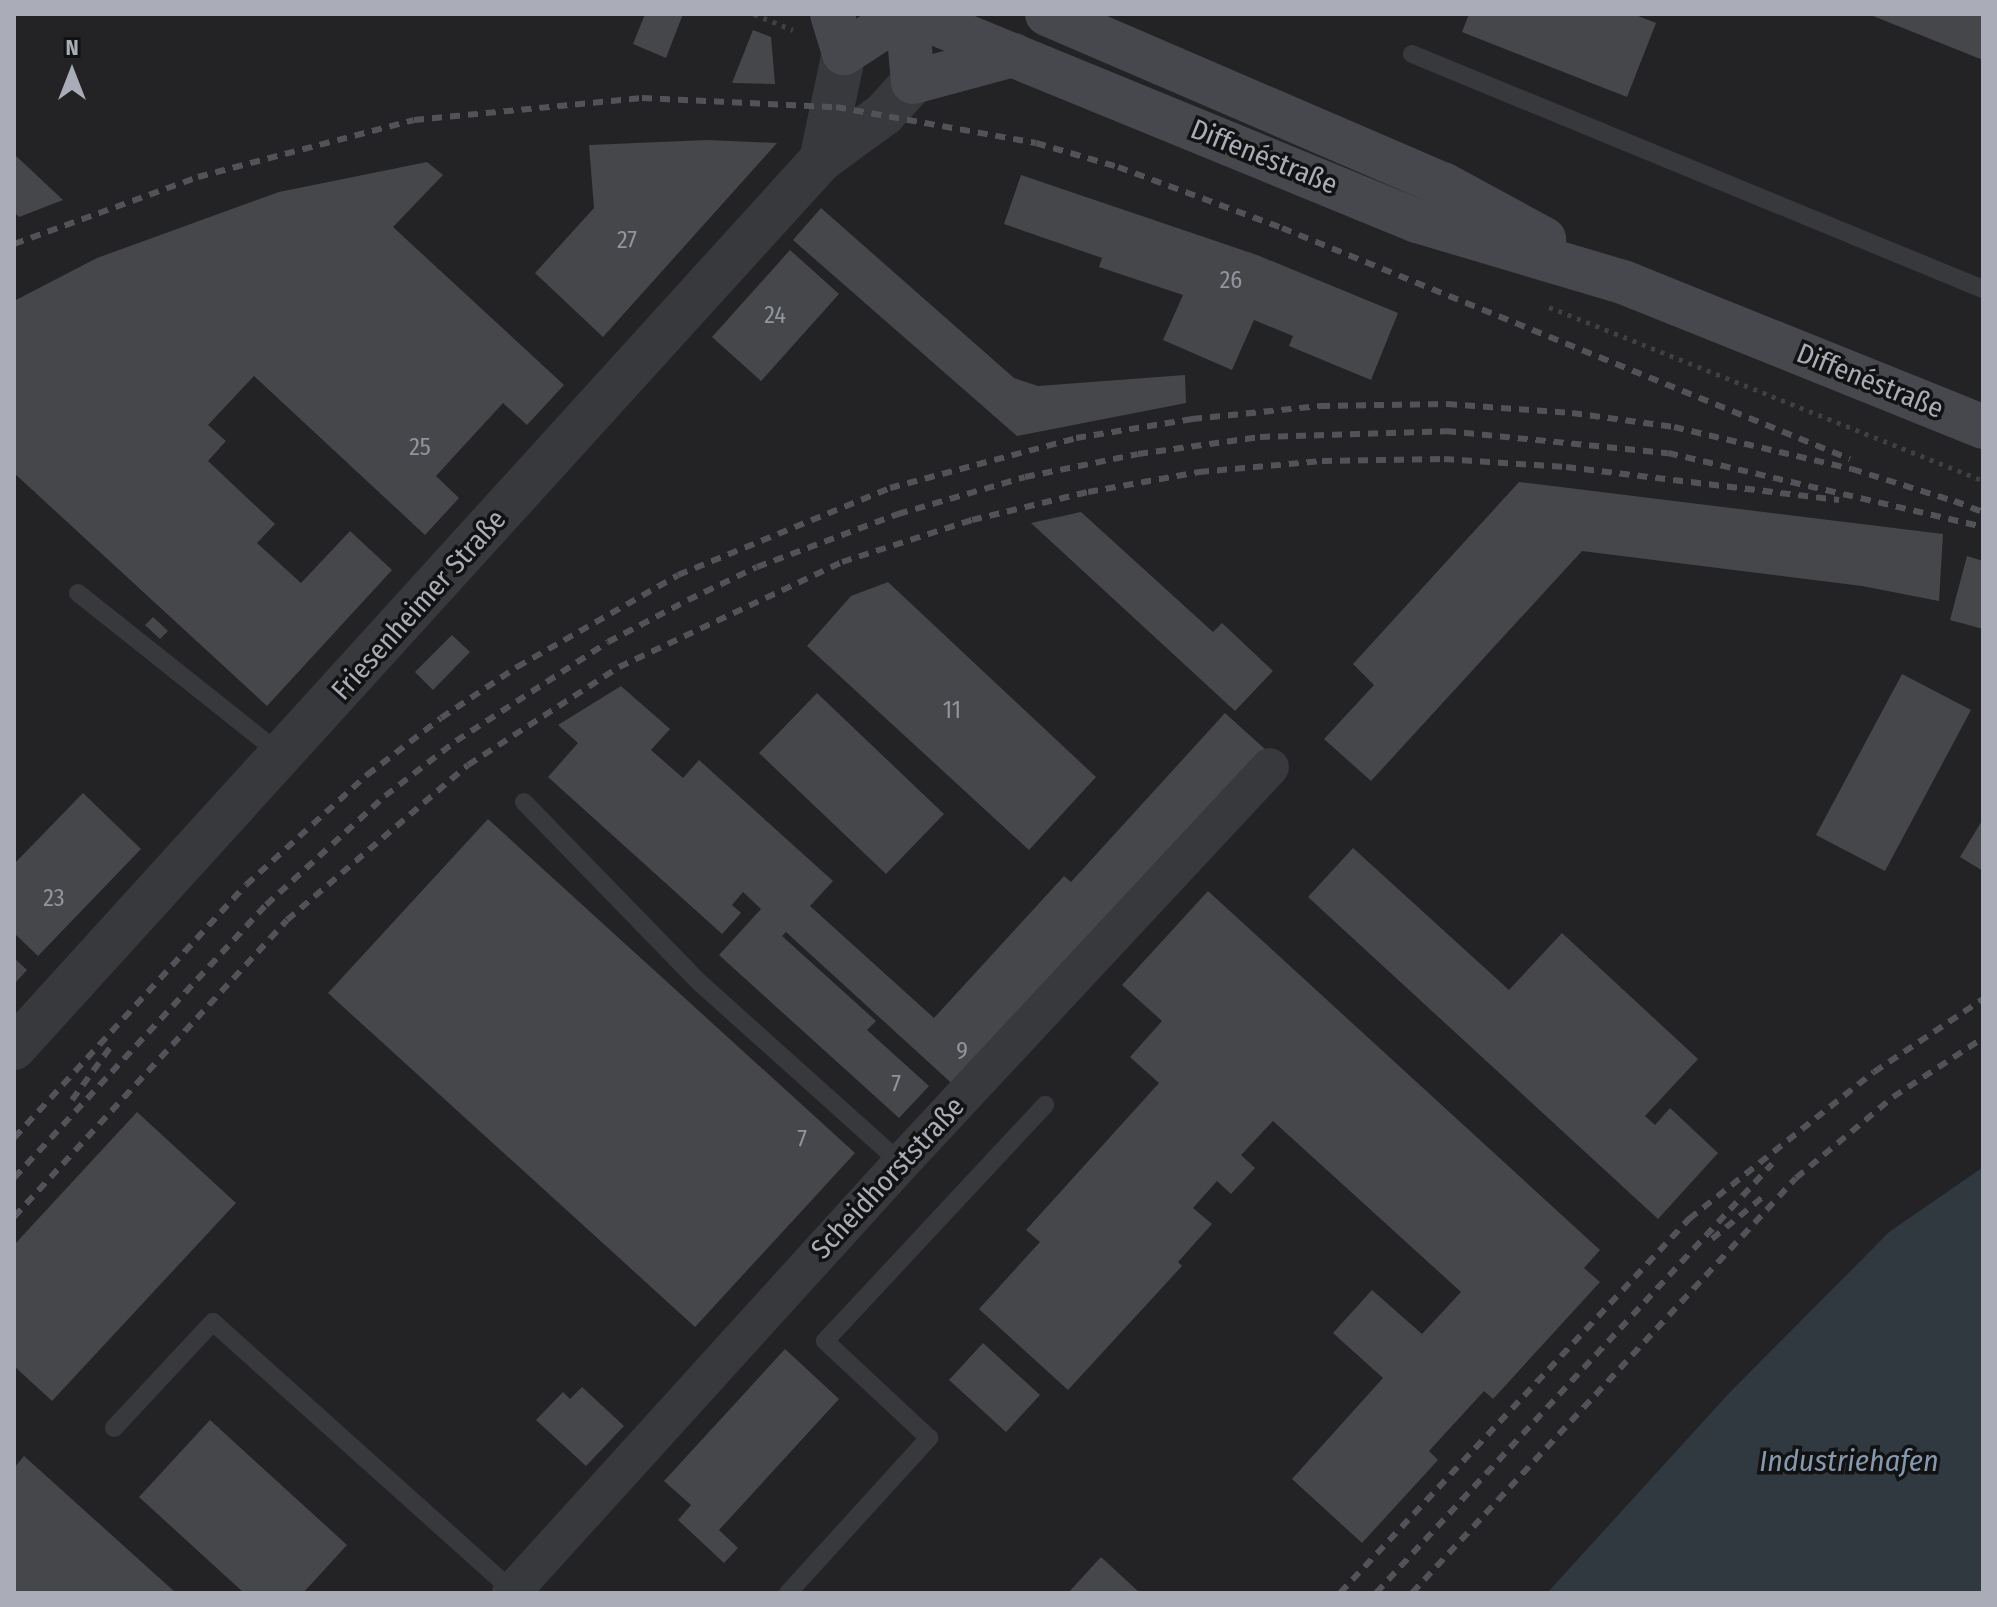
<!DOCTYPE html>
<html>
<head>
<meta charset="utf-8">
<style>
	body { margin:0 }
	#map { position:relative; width:1997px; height:1607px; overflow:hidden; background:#171718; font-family:"Fira Sans Condensed",sans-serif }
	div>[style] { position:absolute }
	.built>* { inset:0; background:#232325 }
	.water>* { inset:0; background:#313940 }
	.building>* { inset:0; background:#46474b }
	.path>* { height:5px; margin-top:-2.5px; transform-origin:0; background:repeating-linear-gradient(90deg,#3e4044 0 4px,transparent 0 10px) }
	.service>* { height:18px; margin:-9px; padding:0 9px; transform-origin:9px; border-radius:9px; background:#38393d }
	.minor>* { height:38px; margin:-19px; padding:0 19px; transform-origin:19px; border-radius:19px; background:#38393d }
	.tertiary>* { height:44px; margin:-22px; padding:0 22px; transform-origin:22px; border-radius:22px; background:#38393d }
	.secondary>* { height:44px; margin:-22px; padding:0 22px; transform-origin:22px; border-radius:22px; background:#46484d }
	.rail>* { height:6px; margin-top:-3px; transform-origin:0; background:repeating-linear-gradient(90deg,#515358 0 10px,transparent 0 18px) }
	span { translate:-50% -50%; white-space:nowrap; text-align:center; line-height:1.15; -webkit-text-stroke:7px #121213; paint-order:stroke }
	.number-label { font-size:24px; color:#91949c }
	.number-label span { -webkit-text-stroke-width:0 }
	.street-label { font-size:28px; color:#aaadb7 }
	.water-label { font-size:30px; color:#8499af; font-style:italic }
	.frame { position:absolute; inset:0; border:16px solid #aaadb7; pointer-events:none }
	.north { position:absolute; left:32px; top:32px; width:80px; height:80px; -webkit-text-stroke:6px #121213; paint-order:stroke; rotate:0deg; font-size:22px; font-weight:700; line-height:32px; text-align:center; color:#aaadb7 }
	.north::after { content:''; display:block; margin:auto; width:28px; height:36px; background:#aaadb7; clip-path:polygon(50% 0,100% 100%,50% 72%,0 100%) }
</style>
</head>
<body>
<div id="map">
	<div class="built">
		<div style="clip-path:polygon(14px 14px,1983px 14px,1983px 1167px,1889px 1232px,1730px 1392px,1547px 1593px,14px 1593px)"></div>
	</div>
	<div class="water">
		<div style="clip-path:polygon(1983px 1167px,1983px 1593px,1547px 1593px,1730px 1392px,1889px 1232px)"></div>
	</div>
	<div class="building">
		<div style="clip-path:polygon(645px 14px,683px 14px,666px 58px,633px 44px)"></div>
		<div style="clip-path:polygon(1469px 14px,1633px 14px,1656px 23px,1627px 97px,1462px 32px)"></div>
		<div style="clip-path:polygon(1868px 14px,1983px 14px,1983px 60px)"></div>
		<div style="clip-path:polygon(753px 30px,771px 37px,775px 84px,732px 83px)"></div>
		<div style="clip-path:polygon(707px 140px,777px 143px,603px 337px,535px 273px,594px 208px,589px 145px)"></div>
		<div style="clip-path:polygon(14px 154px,63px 200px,19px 217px,14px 212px)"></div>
		<div style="clip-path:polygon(427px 162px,443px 175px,393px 227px,564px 385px,527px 425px,503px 403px,436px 476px,459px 498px,425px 535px,254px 376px,208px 425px,226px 441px,208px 461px,275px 524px,257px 543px,301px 583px,350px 531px,392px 570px,267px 706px,14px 473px,14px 301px,97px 258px,279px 192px)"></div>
		<div style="clip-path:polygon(1021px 175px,1257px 255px,1398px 313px,1371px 380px,1289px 346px,1293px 336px,1254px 320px,1232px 370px,1163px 340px,1183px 295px,1099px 267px,1102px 258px,1004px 224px)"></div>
		<div style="clip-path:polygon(821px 208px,1014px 378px,1038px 386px,1185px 375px,1186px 403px,1017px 436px,793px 240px)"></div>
		<div style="clip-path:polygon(790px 250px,839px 294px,761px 381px,712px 337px)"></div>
		<div style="clip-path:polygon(1519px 482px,1943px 534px,1939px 601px,1862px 586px,1582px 551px,1371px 781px,1324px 739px,1374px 685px,1353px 664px)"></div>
		<div style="clip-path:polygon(1081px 512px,1213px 632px,1222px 623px,1273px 671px,1235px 711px,1031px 523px)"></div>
		<div style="clip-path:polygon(1967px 556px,1983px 561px,1983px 629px,1950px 620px)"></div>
		<div style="clip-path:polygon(888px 582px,1096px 777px,1029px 850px,807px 646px,851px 596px)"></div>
		<div style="clip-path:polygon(153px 617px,168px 631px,160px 639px,145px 625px)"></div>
		<div style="clip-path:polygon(452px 635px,470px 652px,433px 690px,415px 672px)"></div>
		<div style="clip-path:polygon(1902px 674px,1971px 710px,1885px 871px,1816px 835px)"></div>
		<div style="clip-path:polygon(621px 686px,670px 729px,651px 750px,683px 778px,699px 760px,833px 881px,810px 906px,934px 1018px,1064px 876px,1071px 882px,1225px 713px,1267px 751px,959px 1090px,786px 932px,782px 936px,876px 1021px,867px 1030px,929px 1086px,899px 1118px,719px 955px,761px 909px,743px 892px,732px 905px,741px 913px,722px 934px,548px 777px,578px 743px,558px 725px)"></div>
		<div style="clip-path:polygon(817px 693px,944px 814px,886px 874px,759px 753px)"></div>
		<div style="clip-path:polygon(83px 793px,141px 849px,38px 956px,14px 933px,14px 864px)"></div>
		<div style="clip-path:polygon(488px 819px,855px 1153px,695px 1327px,328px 993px)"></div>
		<div style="clip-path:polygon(1983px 819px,1983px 871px,1960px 857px)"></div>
		<div style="clip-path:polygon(1353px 848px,1509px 990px,1562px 933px,1698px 1059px,1645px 1116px,1655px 1125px,1670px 1108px,1718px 1153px,1658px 1219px,1308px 897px)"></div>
		<div style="clip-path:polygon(1208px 891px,1600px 1250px,1584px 1268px,1600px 1282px,1493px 1399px,1484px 1391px,1429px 1451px,1438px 1460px,1362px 1543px,1292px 1479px,1383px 1378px,1333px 1333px,1372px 1290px,1422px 1334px,1461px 1292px,1273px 1121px,1241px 1155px,1255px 1168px,1231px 1194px,1217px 1181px,1193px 1208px,1212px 1224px,1178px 1262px,1182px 1266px,1068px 1390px,979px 1309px,1040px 1242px,1026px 1230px,1159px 1083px,1130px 1057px,1162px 1021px,1122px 985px)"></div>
		<div style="clip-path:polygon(14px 958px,27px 970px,14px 984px)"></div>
		<div style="clip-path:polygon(137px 1112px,236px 1203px,52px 1401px,14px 1366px,14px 1245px)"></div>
		<div style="clip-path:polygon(983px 1343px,1040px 1395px,1006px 1432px,949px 1380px)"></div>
		<div style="clip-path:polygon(785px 1349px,839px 1399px,719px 1530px,738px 1548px,724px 1563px,678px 1520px,691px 1505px,664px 1481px)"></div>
		<div style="clip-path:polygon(582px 1387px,624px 1426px,586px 1466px,536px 1420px,563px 1392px,570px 1399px)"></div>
		<div style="clip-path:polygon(210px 1420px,347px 1545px,303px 1593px,244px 1593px,139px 1497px)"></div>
		<div style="clip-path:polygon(24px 1456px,176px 1593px,14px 1593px,14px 1468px)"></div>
		<div style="clip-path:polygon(1101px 1557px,1140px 1593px,1068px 1593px)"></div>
	</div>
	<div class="path">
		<div style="left:754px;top:14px;width:42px;rotate:22.3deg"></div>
		<div style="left:1549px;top:307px;width:468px;rotate:21.8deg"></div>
	</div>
	<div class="service">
		<div style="left:1412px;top:54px;width:617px;rotate:22.37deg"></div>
		<div style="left:78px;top:593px;width:260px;rotate:38.5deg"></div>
		<div style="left:524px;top:802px;width:251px;rotate:45.8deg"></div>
		<div style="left:699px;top:982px;width:271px;rotate:41.9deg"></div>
		<div style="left:114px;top:1428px;width:145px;rotate:-47deg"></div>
		<div style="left:213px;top:1322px;width:403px;rotate:41.9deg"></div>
		<div style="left:788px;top:1593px;width:210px;rotate:-47.7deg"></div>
		<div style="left:929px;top:1438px;width:142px;rotate:-137deg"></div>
		<div style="left:825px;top:1341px;width:323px;rotate:-47deg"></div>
	</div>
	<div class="minor">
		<div style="left:511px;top:1593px;width:581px;rotate:-47.79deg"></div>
		<div style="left:901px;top:1163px;width:541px;rotate:-47.02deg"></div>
	</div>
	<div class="tertiary">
		<div style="left:821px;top:160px;width:109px;rotate:-77.9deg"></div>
		<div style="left:14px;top:1048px;width:1200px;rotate:-47.74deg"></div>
		<div style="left:821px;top:160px;width:78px;rotate:-36.1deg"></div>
		<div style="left:884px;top:114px;width:43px;rotate:-47.8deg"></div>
	</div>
	<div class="secondary">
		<div style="left:832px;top:14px;width:41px;rotate:72.9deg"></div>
		<div style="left:844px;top:53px;width:72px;rotate:-33deg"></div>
		<div style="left:907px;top:14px;width:68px;rotate:85deg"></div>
		<div style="left:913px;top:82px;width:104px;rotate:-15.1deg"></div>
		<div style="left:912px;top:14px;width:546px;rotate:22.29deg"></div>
		<div style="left:1417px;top:221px;width:215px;rotate:16.5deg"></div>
		<div style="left:1623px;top:282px;width:388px;rotate:21.9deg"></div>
		<div style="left:1047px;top:14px;width:433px;rotate:23.3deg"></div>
		<div style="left:1445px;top:185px;width:113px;rotate:28.6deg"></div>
	</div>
	<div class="rail">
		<div style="left:14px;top:244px;width:196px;rotate:-20deg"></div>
		<div style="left:198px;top:177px;width:223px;rotate:-14.8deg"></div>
		<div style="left:414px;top:120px;width:229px;rotate:-5.5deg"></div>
		<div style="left:642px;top:98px;width:194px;rotate:2.7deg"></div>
		<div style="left:836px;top:107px;width:203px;rotate:10.2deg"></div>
		<div style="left:1036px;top:143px;width:85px;rotate:16.3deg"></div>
		<div style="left:1118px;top:167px;width:175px;rotate:20.4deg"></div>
		<div style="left:1282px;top:228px;width:613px;rotate:22.13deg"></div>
		<div style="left:1954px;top:501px;width:31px;rotate:21deg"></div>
		<div style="left:72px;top:1100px;width:68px;rotate:-54deg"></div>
		<div style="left:14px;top:1138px;width:343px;rotate:-47.5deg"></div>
		<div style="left:246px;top:885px;width:164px;rotate:-42.3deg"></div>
		<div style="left:367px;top:775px;width:93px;rotate:-37.6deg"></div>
		<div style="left:441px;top:718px;width:92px;rotate:-33.9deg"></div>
		<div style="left:517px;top:667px;width:185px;rotate:-29.7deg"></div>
		<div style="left:678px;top:575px;width:229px;rotate:-22.3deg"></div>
		<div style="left:890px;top:488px;width:193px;rotate:-15deg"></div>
		<div style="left:1076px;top:438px;width:118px;rotate:-9.3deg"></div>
		<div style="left:1192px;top:419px;width:129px;rotate:-5.8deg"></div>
		<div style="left:1320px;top:406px;width:127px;rotate:-0.9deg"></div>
		<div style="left:1447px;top:404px;width:125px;rotate:4.1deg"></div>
		<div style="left:1572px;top:413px;width:103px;rotate:7.8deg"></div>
		<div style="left:1674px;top:427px;width:183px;rotate:13.3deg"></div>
		<div style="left:1852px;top:469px;width:116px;rotate:17.5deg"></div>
		<div style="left:14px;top:1178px;width:372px;rotate:-47.3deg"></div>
		<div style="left:266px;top:905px;width:161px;rotate:-42.5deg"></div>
		<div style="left:385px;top:796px;width:90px;rotate:-37.8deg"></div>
		<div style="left:456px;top:741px;width:181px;rotate:-33.1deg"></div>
		<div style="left:608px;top:642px;width:90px;rotate:-27.7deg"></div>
		<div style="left:688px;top:600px;width:76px;rotate:-25.6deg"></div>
		<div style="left:757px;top:567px;width:151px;rotate:-20.6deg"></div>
		<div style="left:898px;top:514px;width:132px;rotate:-16.2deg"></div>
		<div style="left:1025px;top:477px;width:115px;rotate:-11.5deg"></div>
		<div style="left:1138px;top:454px;width:123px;rotate:-7.9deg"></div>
		<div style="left:1260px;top:437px;width:186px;rotate:-1.8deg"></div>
		<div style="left:1446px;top:431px;width:223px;rotate:5.7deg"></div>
		<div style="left:1668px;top:453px;width:324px;rotate:13.2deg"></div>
		<div style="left:14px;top:1217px;width:403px;rotate:-47.4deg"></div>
		<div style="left:287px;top:920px;width:238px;rotate:-40.6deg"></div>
		<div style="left:468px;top:765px;width:180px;rotate:-33deg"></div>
		<div style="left:619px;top:667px;width:246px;rotate:-25.2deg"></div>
		<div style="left:842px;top:562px;width:137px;rotate:-17.9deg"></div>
		<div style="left:972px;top:520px;width:119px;rotate:-13.6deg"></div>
		<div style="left:1088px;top:492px;width:113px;rotate:-10.2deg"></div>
		<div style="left:1199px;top:472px;width:123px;rotate:-5.1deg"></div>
		<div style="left:1322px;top:461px;width:122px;rotate:-0.9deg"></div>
		<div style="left:1444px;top:459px;width:122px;rotate:3.8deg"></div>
		<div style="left:1566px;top:467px;width:275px;rotate:6.9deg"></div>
		<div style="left:1712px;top:1239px;width:67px;rotate:-39.6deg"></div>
		<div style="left:1340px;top:1593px;width:512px;rotate:-46.98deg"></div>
		<div style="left:1689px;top:1219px;width:236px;rotate:-38.5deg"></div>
		<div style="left:1874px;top:1072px;width:131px;rotate:-33.8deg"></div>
		<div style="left:1376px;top:1593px;width:584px;rotate:-47.29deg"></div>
		<div style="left:1412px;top:1593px;width:565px;rotate:-47.22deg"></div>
		<div style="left:1796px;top:1178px;width:126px;rotate:-39.9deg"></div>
		<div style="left:1893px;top:1097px;width:108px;rotate:-33.2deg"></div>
	</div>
	<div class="number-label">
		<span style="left:627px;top:241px">27</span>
		<span style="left:1231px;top:281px">26</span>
		<span style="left:775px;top:316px">24</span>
		<span style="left:420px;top:448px">25</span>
		<span style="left:952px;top:711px">11</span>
		<span style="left:54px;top:899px">23</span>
		<span style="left:962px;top:1052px">9</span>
		<span style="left:896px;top:1085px">7</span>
		<span style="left:802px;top:1140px">7</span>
	</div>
	<div class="street-label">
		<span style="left:1264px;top:157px;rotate:22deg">Diffenéstraße</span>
		<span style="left:1870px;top:381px;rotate:22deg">Diffenéstraße</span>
		<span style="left:419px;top:605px;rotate:-48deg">Friesenheimer Straße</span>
		<span style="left:888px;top:1178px;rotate:-47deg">Scheidhorststraße</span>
	</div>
	<div class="water-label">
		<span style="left:1849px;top:1461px">Industriehafen</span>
	</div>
	<div class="frame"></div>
	<div class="north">N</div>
</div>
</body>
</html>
